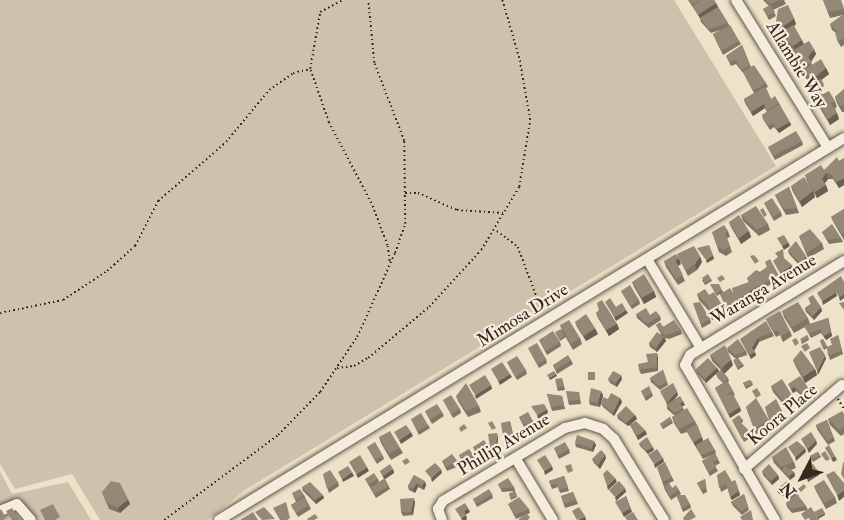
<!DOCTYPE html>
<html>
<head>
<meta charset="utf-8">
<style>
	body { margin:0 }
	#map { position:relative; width:844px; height:520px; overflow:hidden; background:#eee2c9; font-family:"IM FELL Double Pica",serif }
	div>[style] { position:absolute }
	.green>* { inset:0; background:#cfc2ac }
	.path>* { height:1.5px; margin-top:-0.75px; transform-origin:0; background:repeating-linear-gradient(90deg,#37271e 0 1.5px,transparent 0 4.5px) }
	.roads { filter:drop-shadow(0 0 2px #655649) drop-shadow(0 0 2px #655649) }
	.minor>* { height:10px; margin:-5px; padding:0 5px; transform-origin:5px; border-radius:5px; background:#f4ecdc }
	.wall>* { inset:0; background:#817566 }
	.shaded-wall>* { inset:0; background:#695f53 }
	.building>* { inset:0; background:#968877 }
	span { translate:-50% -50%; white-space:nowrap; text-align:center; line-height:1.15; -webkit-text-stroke:4.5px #f4ecdc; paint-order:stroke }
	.street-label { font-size:18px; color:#37271e }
	.north { position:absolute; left:772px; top:448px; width:60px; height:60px; -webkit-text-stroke:4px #f4ecdc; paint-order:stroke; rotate:229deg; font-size:16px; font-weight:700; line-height:24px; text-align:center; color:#37271e }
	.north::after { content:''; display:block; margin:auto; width:21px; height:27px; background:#37271e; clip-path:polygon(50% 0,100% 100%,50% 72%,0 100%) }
</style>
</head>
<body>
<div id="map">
	<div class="green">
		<div style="clip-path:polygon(0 0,674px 0,776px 166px,245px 490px,208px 520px,100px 520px,72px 474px,15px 489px,0 464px)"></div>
		<div style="clip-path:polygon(0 471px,12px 494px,68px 482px,91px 520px,0 520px)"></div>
	</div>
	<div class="path">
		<div style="left:311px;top:70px;width:55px;rotate:70.9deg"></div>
		<div style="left:329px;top:122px;width:95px;rotate:62.4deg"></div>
		<div style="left:373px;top:206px;width:43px;rotate:69.4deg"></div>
		<div style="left:388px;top:246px;width:16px;rotate:83deg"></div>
		<div style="left:405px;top:193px;width:13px"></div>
		<div style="left:418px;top:193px;width:43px;rotate:23.6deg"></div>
		<div style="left:457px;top:210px;width:47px;rotate:3.7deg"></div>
		<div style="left:497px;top:231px;width:26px;rotate:37deg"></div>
		<div style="left:518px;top:247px;width:57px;rotate:69.3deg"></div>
		<div style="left:538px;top:300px;width:14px;rotate:39deg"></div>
		<div style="left:0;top:313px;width:64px;rotate:-11.7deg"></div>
		<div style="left:63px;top:300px;width:53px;rotate:-33.4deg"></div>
		<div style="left:107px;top:271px;width:38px;rotate:-42deg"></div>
		<div style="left:135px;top:246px;width:51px;rotate:-62.9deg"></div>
		<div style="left:158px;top:201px;width:90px;rotate:-40.9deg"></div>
		<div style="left:226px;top:142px;width:67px;rotate:-50.4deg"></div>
		<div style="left:269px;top:90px;width:29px;rotate:-35deg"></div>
		<div style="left:293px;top:73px;width:17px;rotate:-13deg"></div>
		<div style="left:310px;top:69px;width:58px;rotate:-80deg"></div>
		<div style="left:320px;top:12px;width:26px;rotate:-28deg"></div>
		<div style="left:337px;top:368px;width:17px;rotate:-7deg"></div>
		<div style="left:354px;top:366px;width:16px;rotate:-30deg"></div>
		<div style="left:368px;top:358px;width:80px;rotate:-39.9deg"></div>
		<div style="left:429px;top:307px;width:77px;rotate:-47.6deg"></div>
		<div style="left:481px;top:250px;width:74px;rotate:-58.9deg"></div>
		<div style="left:519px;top:187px;width:68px;rotate:-80.7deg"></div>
		<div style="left:530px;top:120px;width:63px;rotate:-100.1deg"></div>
		<div style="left:519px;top:58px;width:60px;rotate:-106.3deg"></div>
		<div style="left:838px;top:399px;width:12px;rotate:59deg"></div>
		<div style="left:164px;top:520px;width:142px;rotate:-36.7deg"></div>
		<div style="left:278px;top:435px;width:60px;rotate:-45.7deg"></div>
		<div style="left:320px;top:392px;width:66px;rotate:-56.1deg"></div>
		<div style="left:357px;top:337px;width:92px;rotate:-65.7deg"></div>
		<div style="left:395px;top:253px;width:31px;rotate:-71deg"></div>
		<div style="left:405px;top:224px;width:83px;rotate:-90.7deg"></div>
		<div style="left:404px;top:141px;width:84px;rotate:-111deg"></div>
		<div style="left:374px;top:63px;width:63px;rotate:-95.4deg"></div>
	</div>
	<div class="roads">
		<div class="minor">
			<div style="left:736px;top:0;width:174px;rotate:58.1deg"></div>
			<div style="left:647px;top:259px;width:104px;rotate:58.8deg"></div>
			<div style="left:516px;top:459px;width:71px;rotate:58.8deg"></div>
			<div style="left:744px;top:469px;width:129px;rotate:-40.6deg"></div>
			<div style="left:0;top:511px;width:18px;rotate:-22deg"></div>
			<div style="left:17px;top:504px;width:21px;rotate:49deg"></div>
			<div style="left:219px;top:520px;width:732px;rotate:-31.43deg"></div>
			<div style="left:442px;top:520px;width:12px;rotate:-110deg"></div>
			<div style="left:438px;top:509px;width:9px;rotate:-58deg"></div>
			<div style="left:443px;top:501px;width:142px;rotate:-30.9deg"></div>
			<div style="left:565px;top:428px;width:21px;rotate:-14deg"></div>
			<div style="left:585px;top:423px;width:19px;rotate:18deg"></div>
			<div style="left:603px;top:429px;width:15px;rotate:42deg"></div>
			<div style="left:614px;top:439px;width:95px;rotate:58.3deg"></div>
			<div style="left:775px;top:520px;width:179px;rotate:-120.1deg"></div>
			<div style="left:685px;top:365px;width:11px;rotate:-63deg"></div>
			<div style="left:690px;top:355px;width:180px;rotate:-31.4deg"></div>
		</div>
	</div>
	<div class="wall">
		<div style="clip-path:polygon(688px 0,714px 0,718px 7px,739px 41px,741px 44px,723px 55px,713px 34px,721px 30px,711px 33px,701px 22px,700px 18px)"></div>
		<div style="clip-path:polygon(763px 0,784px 0,786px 4px,773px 10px,776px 16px,769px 20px,763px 9px,769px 6px)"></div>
		<div style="clip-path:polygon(823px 0,841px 0,844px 10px,844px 45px,841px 47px,837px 40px,836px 33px,832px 30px,830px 24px,843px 15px,830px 18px)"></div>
		<div style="clip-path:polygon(776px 22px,796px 24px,794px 26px,804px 44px,816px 54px,811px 62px,812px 65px,826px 68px,829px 74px,821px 80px,824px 86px,819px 89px,823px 94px,835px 101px,837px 107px,835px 108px,839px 119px,830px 125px,814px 98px,812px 92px,818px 88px,816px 84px,815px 85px,804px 77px,802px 71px,804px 70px,792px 58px,790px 52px,793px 51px,781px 40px,779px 34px,781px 33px)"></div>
		<div style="clip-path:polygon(742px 45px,751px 67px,766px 83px,768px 87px,766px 88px,771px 99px,779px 103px,791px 125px,779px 133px,774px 127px,770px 130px,763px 119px,762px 115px,767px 112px,765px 108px,753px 116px,745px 103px,744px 99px,754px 93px,744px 74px,736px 64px,731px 66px,726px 56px)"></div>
		<div style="clip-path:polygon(844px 89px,844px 112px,842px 112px,837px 103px,835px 97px)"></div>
		<div style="clip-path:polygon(802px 141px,803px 145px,775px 160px,768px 147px)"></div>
		<div style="clip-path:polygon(844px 158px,844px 185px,839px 188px,833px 179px,828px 179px,825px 183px,828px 191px,817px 198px,807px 181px,805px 175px,824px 170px)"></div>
		<div style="clip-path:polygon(791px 186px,813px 191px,815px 197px,802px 207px,793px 192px)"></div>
		<div style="clip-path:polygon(789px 187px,799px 213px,786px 215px,778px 201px,775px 195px)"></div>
		<div style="clip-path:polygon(764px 203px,781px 212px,782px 216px,774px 221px)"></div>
		<div style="clip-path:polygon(844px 209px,844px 240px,834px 223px,831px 217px)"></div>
		<div style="clip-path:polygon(741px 215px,768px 224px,770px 230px,759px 236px,743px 221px)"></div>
		<div style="clip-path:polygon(729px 222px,749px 231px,751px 237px,741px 244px,731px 227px)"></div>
		<div style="clip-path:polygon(728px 231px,730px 237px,727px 238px,732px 252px,726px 256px,719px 252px,712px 232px)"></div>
		<div style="clip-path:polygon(822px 232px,841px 238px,843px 242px,829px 244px)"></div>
		<div style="clip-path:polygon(799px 236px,822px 243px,824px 249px,808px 258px)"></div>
		<div style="clip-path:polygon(788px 250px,807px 260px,801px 267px,789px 254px)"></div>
		<div style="clip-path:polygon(677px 254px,702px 262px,697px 270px,688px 276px)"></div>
		<div style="clip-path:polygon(664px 261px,681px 264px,678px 266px,685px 281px,678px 285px,666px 267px)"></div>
		<div style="clip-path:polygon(765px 262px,779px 276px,780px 280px,755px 292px,730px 311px,724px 308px,726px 314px,712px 320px,709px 311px,699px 300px,697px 294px,709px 295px,723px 307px,722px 304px,724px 303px,720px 294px,717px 296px,710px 284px,722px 290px,723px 292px,733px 293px,749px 283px,747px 278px,760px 272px,767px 267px)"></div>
		<div style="clip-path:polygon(711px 279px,712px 281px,705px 285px,702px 280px)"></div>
		<div style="clip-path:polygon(632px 282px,654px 291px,656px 297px,644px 304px,634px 287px)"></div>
		<div style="clip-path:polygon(621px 291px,639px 300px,640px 304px,632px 309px)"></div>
		<div style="clip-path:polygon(808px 298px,822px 311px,814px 320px,806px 312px,805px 308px,811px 304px)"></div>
		<div style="clip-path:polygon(597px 303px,617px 324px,619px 329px,609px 336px,598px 318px,596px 313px,599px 310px)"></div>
		<div style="clip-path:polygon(693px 303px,710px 319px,711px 323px,702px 328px)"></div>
		<div style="clip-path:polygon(782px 311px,808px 318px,810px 324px,828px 318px,832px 336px,826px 340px,821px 333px,811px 338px,805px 327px,794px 333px,784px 317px)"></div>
		<div style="clip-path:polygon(636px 314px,660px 316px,661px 320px,649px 328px,637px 318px)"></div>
		<div style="clip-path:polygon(766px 319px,790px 331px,792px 336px,783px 342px,780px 335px,776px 337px,769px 325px)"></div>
		<div style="clip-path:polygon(575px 322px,598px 334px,586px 341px,577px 327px)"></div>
		<div style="clip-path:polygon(560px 325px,580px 338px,582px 344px,573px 350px,565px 336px,566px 337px,560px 341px,556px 334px,562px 330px)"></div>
		<div style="clip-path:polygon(656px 325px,681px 330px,682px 334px,669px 339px,665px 338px,666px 341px,657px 352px,650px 347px,649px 343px,661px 334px)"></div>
		<div style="clip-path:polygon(772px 332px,774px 336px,759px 342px,754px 351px,756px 355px,751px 359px,740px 339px)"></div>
		<div style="clip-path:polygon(807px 335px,809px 340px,802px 344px,801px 341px)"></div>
		<div style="clip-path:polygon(838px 335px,843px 354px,830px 360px,827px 348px,824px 350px,820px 341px,823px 339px,827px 347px,832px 345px)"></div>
		<div style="clip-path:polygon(539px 340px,560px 342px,561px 346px,547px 355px)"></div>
		<div style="clip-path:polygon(528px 348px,546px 359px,547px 363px,539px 368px)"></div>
		<div style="clip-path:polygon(727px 348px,746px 351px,747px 355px,738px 358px,744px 366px,738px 370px,734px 362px,736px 359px,728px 352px)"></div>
		<div style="clip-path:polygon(710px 355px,733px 365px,724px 374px,728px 378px,729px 381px,728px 382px,733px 391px,735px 395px,733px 396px,741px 411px,730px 418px,715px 388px,723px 383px,718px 378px,716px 374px,721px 370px,712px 361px)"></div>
		<div style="clip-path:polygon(658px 357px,658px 371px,641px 374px,639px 370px,648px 362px)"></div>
		<div style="clip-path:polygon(571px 360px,573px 364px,557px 374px,553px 365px)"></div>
		<div style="clip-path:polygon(793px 360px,815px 369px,817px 375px,805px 383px,795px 365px)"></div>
		<div style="clip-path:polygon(507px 362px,526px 370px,527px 374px,517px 380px)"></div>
		<div style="clip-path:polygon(717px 368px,719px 371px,706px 383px,697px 373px,696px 369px)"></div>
		<div style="clip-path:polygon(663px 370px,668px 385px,660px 390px,651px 382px,650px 378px)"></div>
		<div style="clip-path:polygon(562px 378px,565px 390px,558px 391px,557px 388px)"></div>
		<div style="clip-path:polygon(608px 379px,622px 379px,617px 387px,610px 383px)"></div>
		<div style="clip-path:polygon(750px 380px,753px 385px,746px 389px,743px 383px)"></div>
		<div style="clip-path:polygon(788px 384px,809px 389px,810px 392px,803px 397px,796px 391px,793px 393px)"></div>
		<div style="clip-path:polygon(771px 386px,793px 397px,795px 403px,791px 405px,794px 410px,789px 413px,786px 407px,773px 392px)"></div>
		<div style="clip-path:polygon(641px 391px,652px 393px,653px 396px,646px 401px)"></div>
		<div style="clip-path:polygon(660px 391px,678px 395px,674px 400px,685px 405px,682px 406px,684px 410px,695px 421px,703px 441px,715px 450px,716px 453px,715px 454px,720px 463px,715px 466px,718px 471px,710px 476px,702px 461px,712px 455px,703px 459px,687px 432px,681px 434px,674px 423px,672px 417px,675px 416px,667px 409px,667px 404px)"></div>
		<div style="clip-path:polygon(579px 392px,581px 404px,569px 405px,568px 401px)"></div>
		<div style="clip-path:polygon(547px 394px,562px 396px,565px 409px,552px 411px)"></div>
		<div style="clip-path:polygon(603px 395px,600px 407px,590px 405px,589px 401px)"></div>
		<div style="clip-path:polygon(456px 396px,479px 406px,481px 412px,468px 417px,458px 401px)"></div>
		<div style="clip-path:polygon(620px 398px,622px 402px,614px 416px,603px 407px,601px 403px,608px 399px)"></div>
		<div style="clip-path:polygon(443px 400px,460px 409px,461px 413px,453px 418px)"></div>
		<div style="clip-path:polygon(746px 407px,769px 420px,771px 426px,756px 434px)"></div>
		<div style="clip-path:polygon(765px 407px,782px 411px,784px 415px,770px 422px)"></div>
		<div style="clip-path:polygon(425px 411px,442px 412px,444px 416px,432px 424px)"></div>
		<div style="clip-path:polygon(844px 414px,844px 434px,841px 436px,830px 425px,828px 419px)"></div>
		<div style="clip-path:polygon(617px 415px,635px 415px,637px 419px,631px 424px,647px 434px,638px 440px,630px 425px,628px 426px,618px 419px)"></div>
		<div style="clip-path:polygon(519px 417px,533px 421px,535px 425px,525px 429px)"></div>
		<div style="clip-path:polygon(670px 417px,673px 423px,663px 429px,660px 424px)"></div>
		<div style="clip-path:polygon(411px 419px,428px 425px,430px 428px,419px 435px)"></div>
		<div style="clip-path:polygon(732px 420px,743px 420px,743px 422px,741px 423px,751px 433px,752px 437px,744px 442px)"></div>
		<div style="clip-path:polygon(827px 420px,835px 441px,828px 445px,817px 429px,816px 425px)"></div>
		<div style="clip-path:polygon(510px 421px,514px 438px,504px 440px,503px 436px)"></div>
		<div style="clip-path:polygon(379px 437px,400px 448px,403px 453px,391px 460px,381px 443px)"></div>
		<div style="clip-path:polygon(498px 437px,497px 450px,491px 451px,490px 447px)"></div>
		<div style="clip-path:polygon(575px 443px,596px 445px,593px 452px,576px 447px)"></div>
		<div style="clip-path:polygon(639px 443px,654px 450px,648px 454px,640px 446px)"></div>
		<div style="clip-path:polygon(367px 447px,383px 456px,384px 459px,377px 464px)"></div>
		<div style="clip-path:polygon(473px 447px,489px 448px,490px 452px,479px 458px)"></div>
		<div style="clip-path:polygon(554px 448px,569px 449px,570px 453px,559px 459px)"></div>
		<div style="clip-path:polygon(818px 452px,821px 457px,813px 462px,810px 456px)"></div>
		<div style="clip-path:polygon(459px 455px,474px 456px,475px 460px,463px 464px)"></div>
		<div style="clip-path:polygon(772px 457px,794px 462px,796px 468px,791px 470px,794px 472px,795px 476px,790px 480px,774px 463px)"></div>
		<div style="clip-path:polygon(606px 458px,600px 469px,594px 463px,592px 459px)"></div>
		<div style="clip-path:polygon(442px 461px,458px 462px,459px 466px,447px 471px)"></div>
		<div style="clip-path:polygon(657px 467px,672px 477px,674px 481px,669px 483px,672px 488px,679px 490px,681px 494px,679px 495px,690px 504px,691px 508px,683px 512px,677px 496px,671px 500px,665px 490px)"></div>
		<div style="clip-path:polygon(393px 469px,394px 473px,385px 479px,390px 489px,376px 498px,365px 479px,378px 479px,379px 482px,384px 479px,380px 471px)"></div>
		<div style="clip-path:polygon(762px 471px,778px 475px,779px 479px,772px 485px,763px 475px)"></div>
		<div style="clip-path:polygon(323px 474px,338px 482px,339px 486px,329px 493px)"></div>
		<div style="clip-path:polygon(414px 475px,426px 485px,424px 490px,418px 487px,415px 493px,409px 490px,408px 486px)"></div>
		<div style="clip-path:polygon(717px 475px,732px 482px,735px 480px,740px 495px,732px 500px,728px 488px,721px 492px)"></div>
		<div style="clip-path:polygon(564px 476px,569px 491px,560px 493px,558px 487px,552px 489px,549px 481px)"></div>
		<div style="clip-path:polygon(705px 479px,707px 492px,703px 494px,697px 483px)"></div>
		<div style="clip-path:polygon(498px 484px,514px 487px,517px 497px,511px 500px,509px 494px,514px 491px,502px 492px)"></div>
		<div style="clip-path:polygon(814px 486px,835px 497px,837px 503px,826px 509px,816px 491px)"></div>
		<div style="clip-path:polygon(302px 487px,324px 498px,316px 504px,303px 491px)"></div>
		<div style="clip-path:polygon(777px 489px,799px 495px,798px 496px,806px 506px,808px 510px,792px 513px,787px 507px,786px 503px,790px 500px,778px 493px)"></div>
		<div style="clip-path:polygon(102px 492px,130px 504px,120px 513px,109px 509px)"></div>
		<div style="clip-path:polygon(573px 492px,578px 504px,565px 508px,561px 496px)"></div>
		<div style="clip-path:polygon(292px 493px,304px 495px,311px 509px,298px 517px,291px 505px,296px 502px)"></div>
		<div style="clip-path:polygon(492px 494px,493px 498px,477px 507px,473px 499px)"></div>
		<div style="clip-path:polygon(744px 494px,749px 510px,742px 515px,733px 506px,731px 502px)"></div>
		<div style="clip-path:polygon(415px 502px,413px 515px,403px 516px,401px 512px)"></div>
		<div style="clip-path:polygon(508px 504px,529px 509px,530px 513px,516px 519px)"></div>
	</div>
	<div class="shaded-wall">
		<div style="clip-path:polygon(716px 3px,718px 7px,700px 18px,698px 15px)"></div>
		<div style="clip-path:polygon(794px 18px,796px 24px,782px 35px,780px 29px)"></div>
		<div style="clip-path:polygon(802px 40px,804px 46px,795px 52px,793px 46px)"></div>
		<div style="clip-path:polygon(814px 49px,816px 54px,810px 63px,808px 57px)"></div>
		<div style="clip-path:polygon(826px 68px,829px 74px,815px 85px,813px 79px)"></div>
		<div style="clip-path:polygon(764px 104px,765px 108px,753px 116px,751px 112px)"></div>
		<div style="clip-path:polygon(837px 113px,839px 119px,830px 125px,828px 119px)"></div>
		<div style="clip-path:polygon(790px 122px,791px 125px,779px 133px,777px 129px)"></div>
		<div style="clip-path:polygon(826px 173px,828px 179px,824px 184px,822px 179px)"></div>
		<div style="clip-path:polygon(844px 178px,844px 185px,839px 188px,836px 182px)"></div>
		<div style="clip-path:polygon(826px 185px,828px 191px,817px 198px,815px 192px)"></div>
		<div style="clip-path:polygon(813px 191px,815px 197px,802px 207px,800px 201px)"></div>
		<div style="clip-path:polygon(749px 231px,751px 237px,741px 244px,739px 238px)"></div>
		<div style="clip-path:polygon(788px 242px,790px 246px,784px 250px,782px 246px)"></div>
		<div style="clip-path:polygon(713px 255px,714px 259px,707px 263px,706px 260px)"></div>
		<div style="clip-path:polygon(700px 256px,702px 262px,697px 270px,695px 264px)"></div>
		<div style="clip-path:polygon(806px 256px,807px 260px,801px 267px,800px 263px)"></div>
		<div style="clip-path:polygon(679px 258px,681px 264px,677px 266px,675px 260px)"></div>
		<div style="clip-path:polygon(792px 265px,794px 271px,782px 278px,780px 273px)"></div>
		<div style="clip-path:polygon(754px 288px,755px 292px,730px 311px,728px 307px)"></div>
		<div style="clip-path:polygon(654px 291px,656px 297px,644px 304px,642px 298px)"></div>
		<div style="clip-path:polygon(836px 292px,837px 296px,823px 305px,822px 301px)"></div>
		<div style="clip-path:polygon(844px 294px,844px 298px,840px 301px,839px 297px)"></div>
		<div style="clip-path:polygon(821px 307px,822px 311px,814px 320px,813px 316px)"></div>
		<div style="clip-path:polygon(626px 310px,628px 313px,616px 321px,614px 317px)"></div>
		<div style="clip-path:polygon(828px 318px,832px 336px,826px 340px,824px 336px)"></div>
		<div style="clip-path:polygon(617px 324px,619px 329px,609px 336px,606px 330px)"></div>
		<div style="clip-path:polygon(595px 328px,598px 334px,586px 341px,584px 336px)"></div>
		<div style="clip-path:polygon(664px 337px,666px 341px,657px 352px,656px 348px)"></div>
		<div style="clip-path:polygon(758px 338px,759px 342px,754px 351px,752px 348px)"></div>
		<div style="clip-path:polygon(755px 352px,756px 355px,751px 359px,750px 355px)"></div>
		<div style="clip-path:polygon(657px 353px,658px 357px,658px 371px,657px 367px)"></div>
		<div style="clip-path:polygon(825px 355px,826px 359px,818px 375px,817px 371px)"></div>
		<div style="clip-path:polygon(731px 359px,733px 365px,724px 374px,722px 368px)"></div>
		<div style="clip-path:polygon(717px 368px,719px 371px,706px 383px,705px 379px)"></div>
		<div style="clip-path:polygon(815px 369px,817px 375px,805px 383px,803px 377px)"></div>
		<div style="clip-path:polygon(510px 374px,512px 377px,500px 385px,498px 381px)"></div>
		<div style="clip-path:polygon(556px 374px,557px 376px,550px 380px,549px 378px)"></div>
		<div style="clip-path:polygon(621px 375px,622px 379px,617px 387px,616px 383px)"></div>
		<div style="clip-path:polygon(491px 385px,492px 389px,476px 399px,475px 395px)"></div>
		<div style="clip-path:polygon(795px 387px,796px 391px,793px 393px,791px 389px)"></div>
		<div style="clip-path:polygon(809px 389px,810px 392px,803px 397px,801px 393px)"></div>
		<div style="clip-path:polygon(601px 391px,603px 395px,600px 407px,598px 403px)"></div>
		<div style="clip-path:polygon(677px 391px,678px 395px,668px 407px,667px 403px)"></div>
		<div style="clip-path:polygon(793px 397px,795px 403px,786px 408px,784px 402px)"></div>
		<div style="clip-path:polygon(620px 398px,622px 402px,614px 416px,613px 413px)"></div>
		<div style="clip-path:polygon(683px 401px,685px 405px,681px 407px,680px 403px)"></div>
		<div style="clip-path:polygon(740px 407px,741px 411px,730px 418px,729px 414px)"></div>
		<div style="clip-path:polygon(547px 409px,548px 413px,538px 419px,537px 415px)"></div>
		<div style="clip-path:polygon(635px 415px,637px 419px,628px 426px,626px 423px)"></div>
		<div style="clip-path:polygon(645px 430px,647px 434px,638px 440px,637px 436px)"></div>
		<div style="clip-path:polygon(411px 432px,413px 436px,401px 444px,399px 440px)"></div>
		<div style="clip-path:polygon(497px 433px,498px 437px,497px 450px,496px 446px)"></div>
		<div style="clip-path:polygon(702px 437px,703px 441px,695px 446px,694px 442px)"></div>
		<div style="clip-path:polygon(816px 440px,817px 444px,809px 453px,807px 449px)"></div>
		<div style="clip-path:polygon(594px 441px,596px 445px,593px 452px,592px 448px)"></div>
		<div style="clip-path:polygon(653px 447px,654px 450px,648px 454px,646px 451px)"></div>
		<div style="clip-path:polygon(805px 448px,806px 452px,796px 461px,795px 457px)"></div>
		<div style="clip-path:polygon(605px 454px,606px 458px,600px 469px,598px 465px)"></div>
		<div style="clip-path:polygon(835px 456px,837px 460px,833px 462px,831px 458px)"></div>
		<div style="clip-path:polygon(663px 458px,664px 462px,655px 468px,654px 464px)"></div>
		<div style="clip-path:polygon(552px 466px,553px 470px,545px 475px,544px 471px)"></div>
		<div style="clip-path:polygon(367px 467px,369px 471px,358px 478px,356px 474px)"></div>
		<div style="clip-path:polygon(393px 469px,394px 473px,385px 479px,383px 476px)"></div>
		<div style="clip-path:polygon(441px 469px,442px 473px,432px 482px,431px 478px)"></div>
		<div style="clip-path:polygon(818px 471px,819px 475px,808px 482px,807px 478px)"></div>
		<div style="clip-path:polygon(352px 472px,354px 476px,343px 482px,342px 479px)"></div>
		<div style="clip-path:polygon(794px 472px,795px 476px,790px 480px,789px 476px)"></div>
		<div style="clip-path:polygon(778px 475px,779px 479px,772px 485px,771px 481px)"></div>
		<div style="clip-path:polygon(615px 478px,617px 482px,608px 490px,607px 486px)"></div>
		<div style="clip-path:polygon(425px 481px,426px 485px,424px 490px,422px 486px)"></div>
		<div style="clip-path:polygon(417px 483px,418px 487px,415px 493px,413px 489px)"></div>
		<div style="clip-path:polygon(625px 488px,626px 492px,616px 501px,615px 497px)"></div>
		<div style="clip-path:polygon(844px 490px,844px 497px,839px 501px,837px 495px)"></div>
		<div style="clip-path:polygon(739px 491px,740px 495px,732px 500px,730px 497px)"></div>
		<div style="clip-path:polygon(323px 495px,324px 498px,316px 504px,315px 500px)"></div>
		<div style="clip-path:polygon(626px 496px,632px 512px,624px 517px,622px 513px)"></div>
		<div style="clip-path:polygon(414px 498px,415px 502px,413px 515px,411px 512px)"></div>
		<div style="clip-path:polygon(128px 499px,130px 504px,120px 513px,118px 508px)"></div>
		<div style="clip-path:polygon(468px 508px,470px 512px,465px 515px,464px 511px)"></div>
		<div style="clip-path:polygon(825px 513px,825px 515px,818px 519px,817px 517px)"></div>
		<div style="clip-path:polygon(466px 515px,467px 519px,466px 520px,462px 520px,461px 518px)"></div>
		<div style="clip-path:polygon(585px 516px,586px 520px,578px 520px)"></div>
	</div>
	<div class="building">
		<div style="clip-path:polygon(689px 0,714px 0,716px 3px,698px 15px,693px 6px,702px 0,692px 4px)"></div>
		<div style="clip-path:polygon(766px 0,780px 0,770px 4px)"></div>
		<div style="clip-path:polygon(823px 0,841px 0,844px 9px,828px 12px)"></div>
		<div style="clip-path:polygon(770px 5px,775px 12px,768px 16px,763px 9px)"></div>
		<div style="clip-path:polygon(788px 5px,794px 18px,780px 29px,776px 22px,778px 9px)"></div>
		<div style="clip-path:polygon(718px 7px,728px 23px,709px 29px,700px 18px)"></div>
		<div style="clip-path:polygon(844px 14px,844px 38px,839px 41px,835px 34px,838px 32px,830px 24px)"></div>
		<div style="clip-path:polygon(730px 25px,739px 41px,721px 51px,713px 34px)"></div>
		<div style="clip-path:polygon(793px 25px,802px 40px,793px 46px,779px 34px)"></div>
		<div style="clip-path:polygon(809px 41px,814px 49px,808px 57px,812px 62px,804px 67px,790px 52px)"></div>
		<div style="clip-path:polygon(742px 45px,750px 65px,742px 70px,735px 60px,730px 62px,726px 56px)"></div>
		<div style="clip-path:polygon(821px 59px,826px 68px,813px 79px,802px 71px)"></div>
		<div style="clip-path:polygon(754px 65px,766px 83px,753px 91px,743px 72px)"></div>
		<div style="clip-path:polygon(821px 79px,824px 84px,818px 87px,815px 82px)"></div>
		<div style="clip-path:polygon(765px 87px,771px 99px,775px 96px,779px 103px,767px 110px,764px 104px,751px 112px,744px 99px)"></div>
		<div style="clip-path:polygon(819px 88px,823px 94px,829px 91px,835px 101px,831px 103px,837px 113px,828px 119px,812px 92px)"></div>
		<div style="clip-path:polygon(844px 89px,844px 105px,840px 106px,835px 97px)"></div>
		<div style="clip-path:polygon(779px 104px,790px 122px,777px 129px,773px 123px,768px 126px,762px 115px)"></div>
		<div style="clip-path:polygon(796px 131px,802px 141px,773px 156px,768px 147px)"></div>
		<div style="clip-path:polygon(837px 157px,839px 161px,844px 158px,844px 178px,836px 182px,831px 174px,826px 173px,822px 179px,826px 185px,815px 192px,805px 175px,821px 165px,824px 170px)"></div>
		<div style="clip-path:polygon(804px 177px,813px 191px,800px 201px,791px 186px)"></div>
		<div style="clip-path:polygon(789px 187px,797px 208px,784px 209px,775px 195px)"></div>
		<div style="clip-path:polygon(772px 198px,781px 212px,773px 217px,764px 203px)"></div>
		<div style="clip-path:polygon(756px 206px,768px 224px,757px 230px,741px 215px)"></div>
		<div style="clip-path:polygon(763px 208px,767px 215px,764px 217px,760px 210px)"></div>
		<div style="clip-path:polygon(844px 209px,844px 233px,842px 234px,831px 217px)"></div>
		<div style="clip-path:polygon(739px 215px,749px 231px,739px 238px,729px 222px)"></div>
		<div style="clip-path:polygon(832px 224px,841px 238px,827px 240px,822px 232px)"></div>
		<div style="clip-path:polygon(724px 225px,728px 231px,725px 233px,730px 246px,724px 250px,717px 246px,712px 232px)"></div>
		<div style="clip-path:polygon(810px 229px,822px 243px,806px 253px,799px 236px)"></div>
		<div style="clip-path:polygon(784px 235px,788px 242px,782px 246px,777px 238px)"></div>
		<div style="clip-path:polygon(796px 241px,806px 256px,800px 263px,788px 250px)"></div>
		<div style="clip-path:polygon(709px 245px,713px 255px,706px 260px,697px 248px)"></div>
		<div style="clip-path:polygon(694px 246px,700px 256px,695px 264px,686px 270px,677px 254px)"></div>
		<div style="clip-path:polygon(783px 249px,784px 258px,792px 265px,780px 273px,773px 261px,778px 257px,775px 253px)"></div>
		<div style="clip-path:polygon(676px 254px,679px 258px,675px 260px,683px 275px,676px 279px,664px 261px)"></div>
		<div style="clip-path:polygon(754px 255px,759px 261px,755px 264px,750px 256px)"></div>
		<div style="clip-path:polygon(770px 259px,779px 276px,754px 288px,728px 307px,722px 304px,725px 302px,720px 294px,730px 288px,733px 293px,732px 288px,749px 282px,747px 278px,756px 270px,760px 272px,768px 267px,765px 262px)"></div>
		<div style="clip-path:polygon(644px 274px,654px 291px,642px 298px,632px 282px)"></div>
		<div style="clip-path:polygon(708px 274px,711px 279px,705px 283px,702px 278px)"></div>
		<div style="clip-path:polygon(722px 275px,725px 279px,720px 282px,717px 278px)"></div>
		<div style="clip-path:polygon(841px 276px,844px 282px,844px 294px,839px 297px,836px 292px,822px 301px,817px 293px)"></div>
		<div style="clip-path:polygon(710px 284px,719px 284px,722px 290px,716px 294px)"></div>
		<div style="clip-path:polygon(630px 285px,639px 300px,630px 306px,621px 291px)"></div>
		<div style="clip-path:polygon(705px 289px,709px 295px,714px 292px,724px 308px,710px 315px,709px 307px,697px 294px)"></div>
		<div style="clip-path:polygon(813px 295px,821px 307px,813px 316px,805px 308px,812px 303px,808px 298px)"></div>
		<div style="clip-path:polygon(610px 298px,616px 307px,622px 303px,626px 310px,614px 317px,605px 302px)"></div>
		<div style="clip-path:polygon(602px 300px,617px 324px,606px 330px,596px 313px,600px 310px,597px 303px)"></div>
		<div style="clip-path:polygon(700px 302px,710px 319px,701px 324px,693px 303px)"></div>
		<div style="clip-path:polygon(798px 302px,808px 318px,792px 327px,782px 311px)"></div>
		<div style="clip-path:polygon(844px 302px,844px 310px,839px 303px)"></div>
		<div style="clip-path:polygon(646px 308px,650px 315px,656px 311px,660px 316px,647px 324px,636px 314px)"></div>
		<div style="clip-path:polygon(780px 311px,790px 331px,781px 336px,777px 330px,774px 332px,766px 319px)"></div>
		<div style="clip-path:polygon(586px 314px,595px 328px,584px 336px,575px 322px)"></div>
		<div style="clip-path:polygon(828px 318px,831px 332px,824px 336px,820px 329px,809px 334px,804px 326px)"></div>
		<div style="clip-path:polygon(569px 320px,580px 338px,571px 344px,560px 325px)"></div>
		<div style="clip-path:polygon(674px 320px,681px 330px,667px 335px,662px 334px,656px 325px,660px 322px,663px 327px)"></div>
		<div style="clip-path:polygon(766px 321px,772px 332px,758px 338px,752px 348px,755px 352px,750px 355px,740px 339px)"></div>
		<div style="clip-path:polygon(561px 329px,565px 336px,559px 339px,555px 332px)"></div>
		<div style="clip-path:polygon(553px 331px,560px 342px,546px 351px,539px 340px)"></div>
		<div style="clip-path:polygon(657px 332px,664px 337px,656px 348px,649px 343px)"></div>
		<div style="clip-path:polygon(807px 335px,809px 338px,802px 342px,800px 339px)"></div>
		<div style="clip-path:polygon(838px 335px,842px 350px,828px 356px,827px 347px,832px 345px,830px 339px)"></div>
		<div style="clip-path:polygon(796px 338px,799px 343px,795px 346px,792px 340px)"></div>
		<div style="clip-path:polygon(738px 339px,746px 351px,735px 355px,727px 348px)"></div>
		<div style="clip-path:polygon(823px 339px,827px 346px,823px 348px,820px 341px)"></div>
		<div style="clip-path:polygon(537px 343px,546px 359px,538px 364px,528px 348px)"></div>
		<div style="clip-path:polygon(807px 343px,810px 348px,805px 352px,801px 346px)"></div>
		<div style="clip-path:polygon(725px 345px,731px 359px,722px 368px,710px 355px)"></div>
		<div style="clip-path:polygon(820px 347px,825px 355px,817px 371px,809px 352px)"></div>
		<div style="clip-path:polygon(801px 350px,815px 369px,803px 377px,793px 360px)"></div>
		<div style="clip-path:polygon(657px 353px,657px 367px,639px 370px,638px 364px,648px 362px,646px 354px)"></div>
		<div style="clip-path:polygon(568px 355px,571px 360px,556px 370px,553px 365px)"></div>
		<div style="clip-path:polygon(517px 356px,526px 370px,515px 377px,507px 362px)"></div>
		<div style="clip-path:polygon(708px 358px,717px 368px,705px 379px,696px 369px)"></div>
		<div style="clip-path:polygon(737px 358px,743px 364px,738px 368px,733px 360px)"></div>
		<div style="clip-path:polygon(502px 362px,510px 374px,498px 381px,491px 369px)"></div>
		<div style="clip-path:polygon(663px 370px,667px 382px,659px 386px,650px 378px)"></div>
		<div style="clip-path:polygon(721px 370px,728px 378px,723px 382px,716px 374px)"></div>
		<div style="clip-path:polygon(554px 371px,556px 374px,549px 378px,547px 375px)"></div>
		<div style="clip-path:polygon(613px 371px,621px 375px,616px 383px,608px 379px)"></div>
		<div style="clip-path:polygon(588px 372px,595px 372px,595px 380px,588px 380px)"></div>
		<div style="clip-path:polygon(485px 375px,491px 385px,475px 395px,469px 385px)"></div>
		<div style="clip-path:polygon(800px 376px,809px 389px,801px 393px,795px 387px,791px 389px,788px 384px)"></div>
		<div style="clip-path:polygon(562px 378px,563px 386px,557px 388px,555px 379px)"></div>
		<div style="clip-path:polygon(782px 379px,793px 397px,784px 402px,771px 386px)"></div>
		<div style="clip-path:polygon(750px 380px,753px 383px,746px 387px,743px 383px)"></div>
		<div style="clip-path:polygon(727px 381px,733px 391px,726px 395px,733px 394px,740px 407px,729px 414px,715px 388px)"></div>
		<div style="clip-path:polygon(466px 383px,479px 406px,466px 411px,456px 396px)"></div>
		<div style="clip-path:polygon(673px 383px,677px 391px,667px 403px,660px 391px)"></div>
		<div style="clip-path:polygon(649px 386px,652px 393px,645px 397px,641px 391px)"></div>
		<div style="clip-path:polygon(591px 388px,601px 391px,598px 403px,589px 401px)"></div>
		<div style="clip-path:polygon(757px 388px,761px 395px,756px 398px,752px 391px)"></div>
		<div style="clip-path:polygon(566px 391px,579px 392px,580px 400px,568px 401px)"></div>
		<div style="clip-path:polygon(611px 393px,620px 398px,613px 413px,601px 403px,603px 397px,608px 399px)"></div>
		<div style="clip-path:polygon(547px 394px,562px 396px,564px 405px,551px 407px)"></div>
		<div style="clip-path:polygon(451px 395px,460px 409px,451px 414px,443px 400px)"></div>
		<div style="clip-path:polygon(680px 396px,683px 401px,680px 403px,683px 408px,675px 413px,666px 405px)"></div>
		<div style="clip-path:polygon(756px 398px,769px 420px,754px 429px,746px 407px)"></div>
		<div style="clip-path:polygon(776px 399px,782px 411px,769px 419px,765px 407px)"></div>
		<div style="clip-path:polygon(790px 403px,793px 408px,788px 411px,785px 406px)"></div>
		<div style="clip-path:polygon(437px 404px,442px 412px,430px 420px,425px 411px)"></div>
		<div style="clip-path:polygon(544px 404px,547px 409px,537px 415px,531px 406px)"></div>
		<div style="clip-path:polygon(626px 406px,635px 415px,626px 423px,617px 415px)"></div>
		<div style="clip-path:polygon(687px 408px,695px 421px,679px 429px,672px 417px)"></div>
		<div style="clip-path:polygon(842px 411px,844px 414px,844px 427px,839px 430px,828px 419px)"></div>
		<div style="clip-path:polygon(528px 412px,533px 421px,524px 425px,519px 417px)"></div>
		<div style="clip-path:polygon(421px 413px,428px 425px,418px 431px,411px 419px)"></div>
		<div style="clip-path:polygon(739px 415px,743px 420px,740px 422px,739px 421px,734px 424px,732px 420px)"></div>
		<div style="clip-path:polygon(670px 417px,672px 421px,662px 427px,660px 424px)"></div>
		<div style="clip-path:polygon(827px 420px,833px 437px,827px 441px,816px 425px)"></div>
		<div style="clip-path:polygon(492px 421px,496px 428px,492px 430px,488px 423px)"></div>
		<div style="clip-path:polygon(510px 421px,513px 435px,503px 436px,501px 423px)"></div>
		<div style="clip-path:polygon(636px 421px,645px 430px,637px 436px,630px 425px)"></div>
		<div style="clip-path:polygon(739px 421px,751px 433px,742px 439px,734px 424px)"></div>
		<div style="clip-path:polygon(464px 424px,467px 428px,461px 432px,459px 428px)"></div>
		<div style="clip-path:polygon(697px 424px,702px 437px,694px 442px,686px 430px)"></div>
		<div style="clip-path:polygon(406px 425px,411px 432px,399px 440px,394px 432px)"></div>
		<div style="clip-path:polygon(390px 431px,400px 448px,389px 454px,379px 437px)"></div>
		<div style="clip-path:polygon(811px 432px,816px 440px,807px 449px,801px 439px)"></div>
		<div style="clip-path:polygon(497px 433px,496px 446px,490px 447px,488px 434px)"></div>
		<div style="clip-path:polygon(577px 435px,594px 441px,592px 448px,575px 443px)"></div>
		<div style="clip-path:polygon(647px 437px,653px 447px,646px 451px,639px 443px)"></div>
		<div style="clip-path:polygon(708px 438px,715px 450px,701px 455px,696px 445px)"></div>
		<div style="clip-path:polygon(484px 440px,489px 448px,477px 455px,473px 447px)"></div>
		<div style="clip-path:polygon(797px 441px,805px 448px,795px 457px,788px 447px)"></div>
		<div style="clip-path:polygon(375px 442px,383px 456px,375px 460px,367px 447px)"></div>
		<div style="clip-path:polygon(565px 442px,569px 449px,558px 455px,554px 448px)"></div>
		<div style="clip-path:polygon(829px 445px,835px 456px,831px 458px,825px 448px)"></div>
		<div style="clip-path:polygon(786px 447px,794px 462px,781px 467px,772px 457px)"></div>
		<div style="clip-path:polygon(469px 449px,474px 456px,462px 460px,459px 455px)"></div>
		<div style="clip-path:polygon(657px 449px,663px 458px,654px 464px,648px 455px)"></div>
		<div style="clip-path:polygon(601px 450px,605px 454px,598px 465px,592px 459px)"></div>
		<div style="clip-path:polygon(825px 451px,830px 459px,826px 461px,821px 454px)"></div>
		<div style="clip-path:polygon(818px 452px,820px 455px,812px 460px,810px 456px)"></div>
		<div style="clip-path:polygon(715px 453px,718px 459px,713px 462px,716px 467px,709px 472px,702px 461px)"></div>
		<div style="clip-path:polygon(452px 454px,458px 462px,446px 467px,442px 461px)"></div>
		<div style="clip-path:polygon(360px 455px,367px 467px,356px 474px,349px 462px)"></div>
		<div style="clip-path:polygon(545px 455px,552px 466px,544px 471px,537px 460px)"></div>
		<div style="clip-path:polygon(407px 458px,410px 462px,405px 465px,402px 461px)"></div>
		<div style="clip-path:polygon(665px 462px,672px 477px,663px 482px,657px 467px)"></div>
		<div style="clip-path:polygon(844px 462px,844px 479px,841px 474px,843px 463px)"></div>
		<div style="clip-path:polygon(435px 463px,441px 469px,431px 478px,425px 471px)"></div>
		<div style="clip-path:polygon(390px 464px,393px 469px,383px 476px,380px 471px)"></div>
		<div style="clip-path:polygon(571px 464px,573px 471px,568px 473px,565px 466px)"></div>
		<div style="clip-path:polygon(769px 464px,778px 475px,771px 481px,762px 471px)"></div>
		<div style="clip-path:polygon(813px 464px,818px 471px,807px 478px,802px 471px)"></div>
		<div style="clip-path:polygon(348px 466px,352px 472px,342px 479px,338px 472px)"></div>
		<div style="clip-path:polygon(785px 466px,794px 472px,789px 476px,782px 470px)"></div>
		<div style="clip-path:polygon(330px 470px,338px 482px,327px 489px,323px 474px)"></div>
		<div style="clip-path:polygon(607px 470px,615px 478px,607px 486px,603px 474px)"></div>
		<div style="clip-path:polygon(725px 470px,732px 482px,735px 480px,739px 491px,730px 497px,726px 484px,719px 488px,717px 475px)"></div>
		<div style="clip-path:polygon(834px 471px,844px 483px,844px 490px,837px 495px,826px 475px)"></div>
		<div style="clip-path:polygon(374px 473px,378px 479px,368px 484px,365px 479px)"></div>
		<div style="clip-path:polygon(414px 475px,425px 481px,422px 486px,417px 483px,413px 489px,408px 486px)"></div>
		<div style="clip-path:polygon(564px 476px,568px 487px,559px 490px,557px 484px,551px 485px,549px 481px)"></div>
		<div style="clip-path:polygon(508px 478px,514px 487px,501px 489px,498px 484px)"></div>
		<div style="clip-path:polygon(384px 479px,389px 486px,374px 494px,370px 488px)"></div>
		<div style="clip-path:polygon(705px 479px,706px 488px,702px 490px,697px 483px)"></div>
		<div style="clip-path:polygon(824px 480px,835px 497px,824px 503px,814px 486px)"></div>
		<div style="clip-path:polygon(111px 481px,120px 483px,128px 499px,118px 508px,107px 503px,102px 492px)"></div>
		<div style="clip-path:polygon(619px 481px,625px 488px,615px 497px,609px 490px)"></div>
		<div style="clip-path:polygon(787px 481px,798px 491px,791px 497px,777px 489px)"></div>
		<div style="clip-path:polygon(310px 482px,323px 495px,315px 500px,302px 487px)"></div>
		<div style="clip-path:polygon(669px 483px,672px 488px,676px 485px,679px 490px,670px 496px,664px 486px)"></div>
		<div style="clip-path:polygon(804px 484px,806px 487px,801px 492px,798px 489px)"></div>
		<div style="clip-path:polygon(300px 489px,304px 495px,296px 500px,292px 493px)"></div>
		<div style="clip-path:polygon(489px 489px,492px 494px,476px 504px,473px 499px)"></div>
		<div style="clip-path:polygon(514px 491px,517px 495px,511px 498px,509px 494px)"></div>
		<div style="clip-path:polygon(573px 492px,576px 500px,564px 504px,561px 496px)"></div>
		<div style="clip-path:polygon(744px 494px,748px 507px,741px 511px,731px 502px)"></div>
		<div style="clip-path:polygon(797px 494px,806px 506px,791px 509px,786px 503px)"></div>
		<div style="clip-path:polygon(676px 495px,685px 495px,690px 504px,682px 508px)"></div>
		<div style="clip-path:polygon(626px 496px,630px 509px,622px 513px,615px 502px)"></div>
		<div style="clip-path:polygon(304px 497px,309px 505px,296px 513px,291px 505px)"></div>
		<div style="clip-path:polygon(519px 497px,529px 509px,515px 515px,508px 504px)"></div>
		<div style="clip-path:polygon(414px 498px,411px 512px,401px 512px,400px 499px)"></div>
		<div style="clip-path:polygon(286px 502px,290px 518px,287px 520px,280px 520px,273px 508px)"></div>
		<div style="clip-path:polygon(465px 503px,468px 508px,464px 511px,466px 515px,461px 518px,455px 509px)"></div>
		<div style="clip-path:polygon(53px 504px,60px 517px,55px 520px,45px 520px,40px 510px)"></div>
		<div style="clip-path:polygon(264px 507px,275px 519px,262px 520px,255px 512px)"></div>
		<div style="clip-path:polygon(579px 507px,585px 516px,577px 520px,572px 511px)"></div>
		<div style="clip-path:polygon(811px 507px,819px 520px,810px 520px,809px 518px,805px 520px,801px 514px)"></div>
		<div style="clip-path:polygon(12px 508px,20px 520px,12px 520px,6px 511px)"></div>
		<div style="clip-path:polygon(822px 508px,825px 513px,817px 517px,814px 512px)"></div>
		<div style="clip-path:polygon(1px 509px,6px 518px,3px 520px,0 520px,0 510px)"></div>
		<div style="clip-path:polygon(691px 509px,696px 517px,690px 520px,684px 520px,683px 518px)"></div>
		<div style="clip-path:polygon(751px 510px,753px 520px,742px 520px,740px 517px)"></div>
		<div style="clip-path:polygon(253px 512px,258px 520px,240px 520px)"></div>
		<div style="clip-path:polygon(633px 512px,638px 520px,627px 520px,625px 517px)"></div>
		<div style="clip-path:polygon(526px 513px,530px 517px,528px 520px,518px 520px)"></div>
		<div style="clip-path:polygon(315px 514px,318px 518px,314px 520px,308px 520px,307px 519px)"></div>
	</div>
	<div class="street-label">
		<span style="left:796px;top:65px;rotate:58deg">Allambie Way</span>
		<span style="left:764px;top:290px;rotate:-31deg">Waranga Avenue</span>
		<span style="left:523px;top:316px;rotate:-32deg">Mimosa Drive</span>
		<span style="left:783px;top:415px;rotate:-40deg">Koora Place</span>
		<span style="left:504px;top:445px;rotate:-31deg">Phillip Avenue</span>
	</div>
	<div class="north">N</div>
</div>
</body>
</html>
